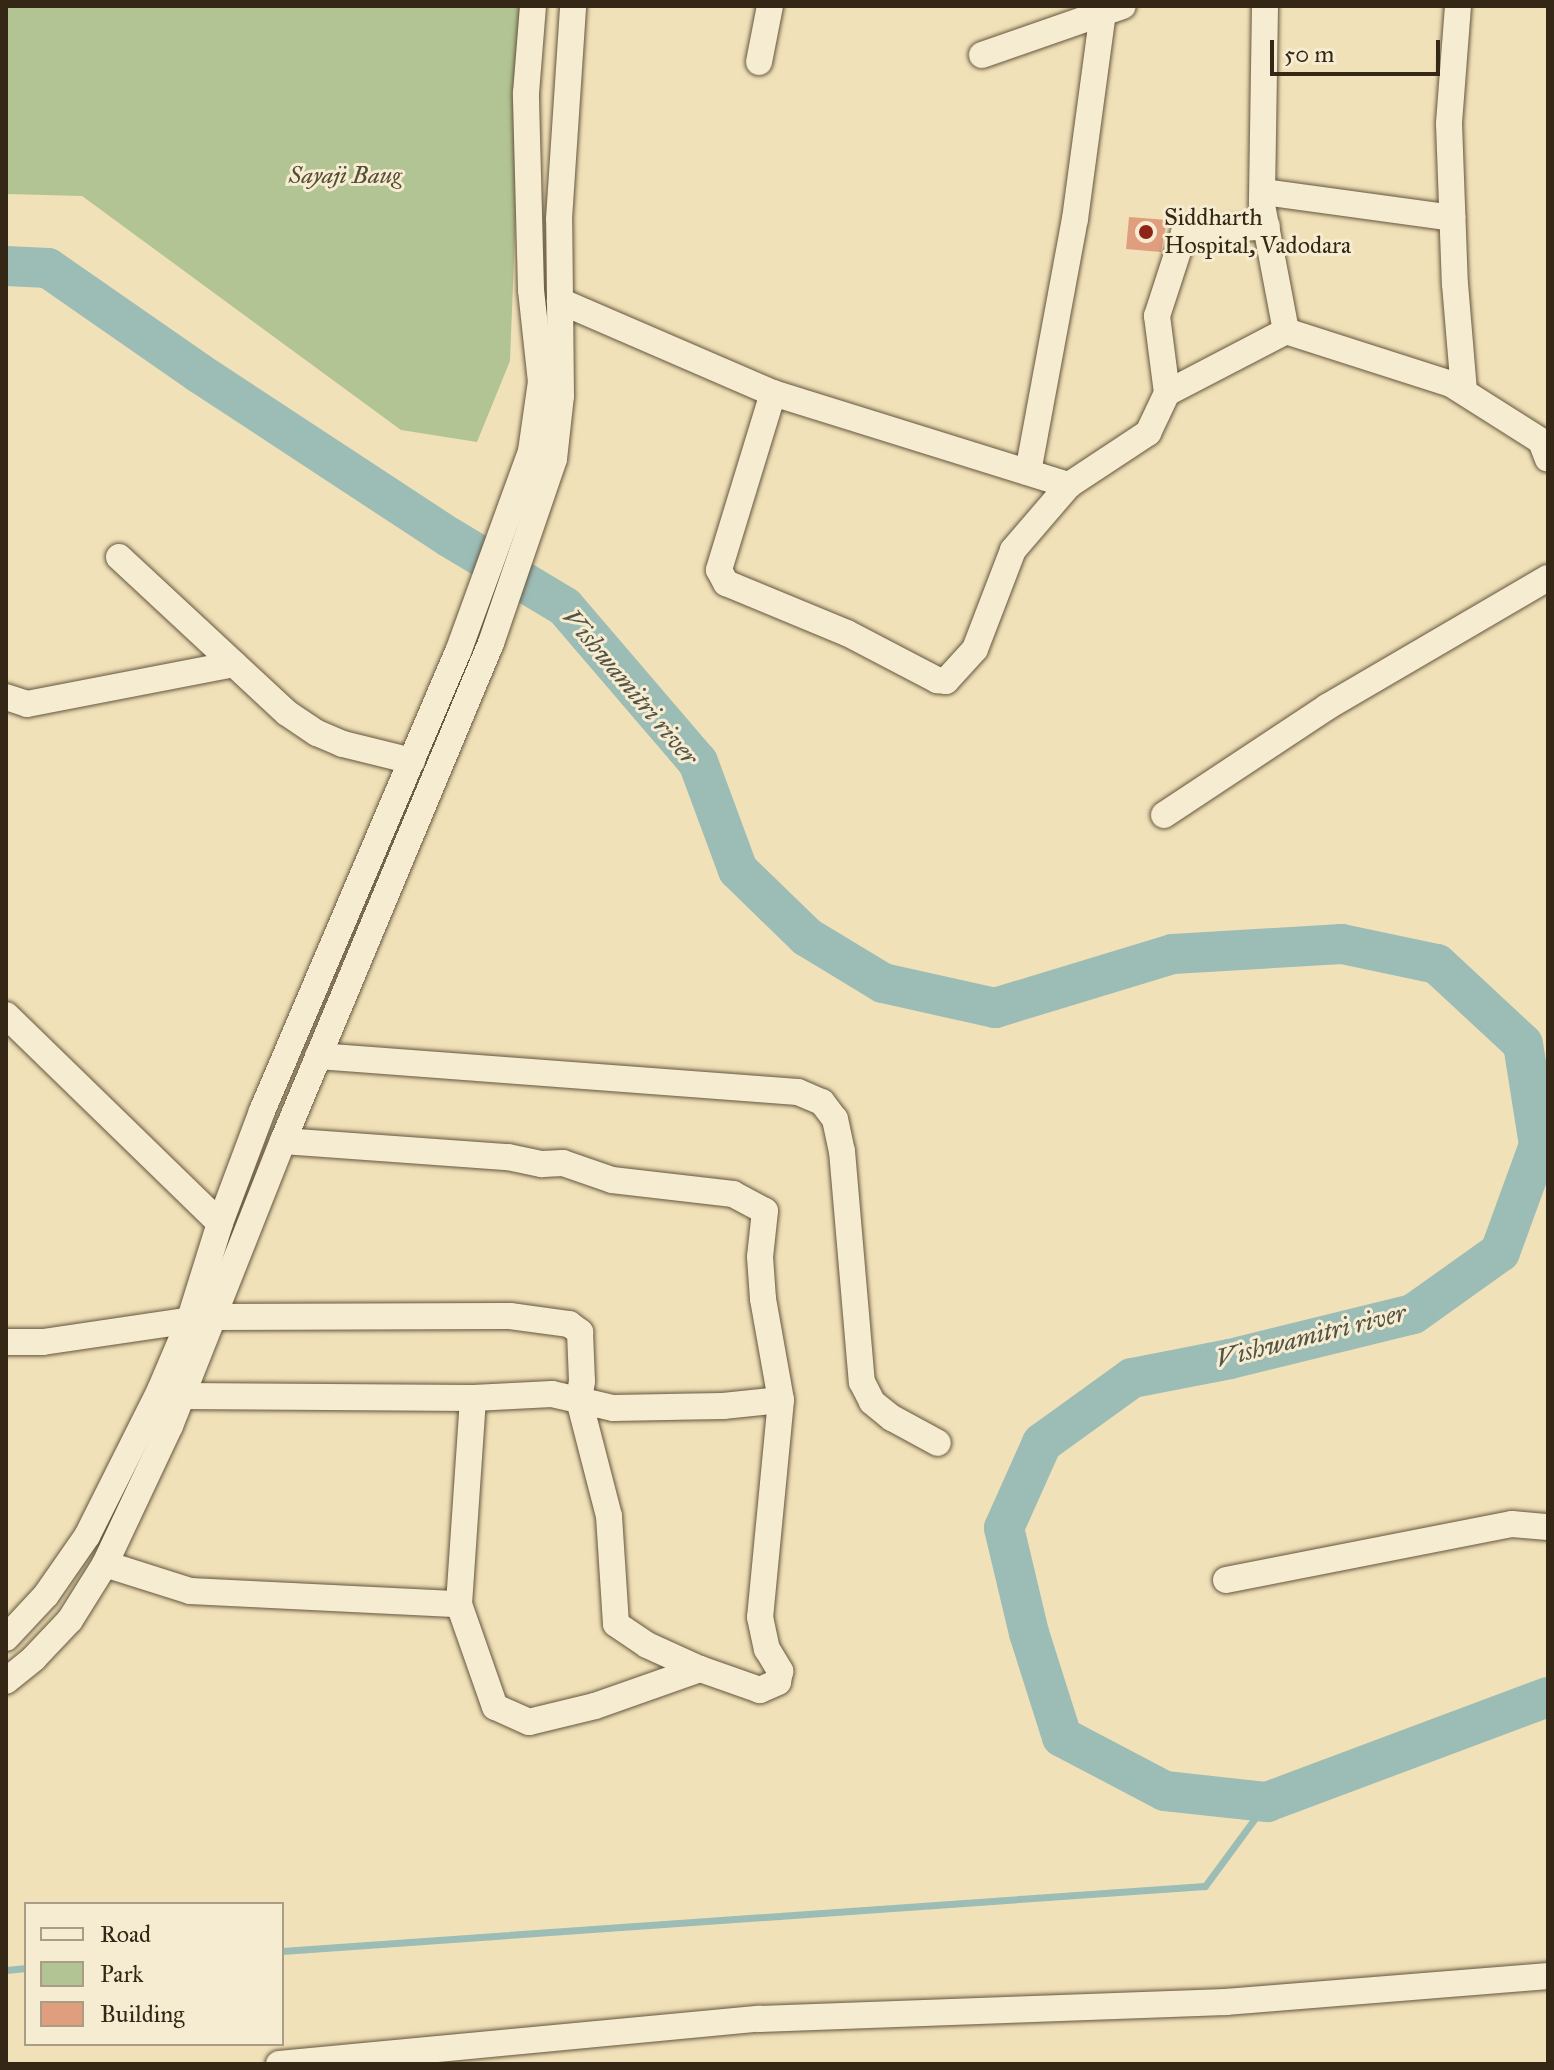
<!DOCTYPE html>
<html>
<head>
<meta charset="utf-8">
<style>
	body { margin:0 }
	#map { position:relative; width:1554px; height:2070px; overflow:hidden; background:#f1e1b8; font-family:"IM FELL Great Primer",serif }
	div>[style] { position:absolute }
	.green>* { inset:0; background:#b3c494 }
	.stream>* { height:7px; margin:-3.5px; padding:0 3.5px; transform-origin:3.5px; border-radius:3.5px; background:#9cbcb6 }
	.river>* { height:40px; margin:-20px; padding:0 20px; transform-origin:20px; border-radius:20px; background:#9cbcb6 }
	.building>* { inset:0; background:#df9e7e }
	.roads { filter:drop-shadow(0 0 2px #64563e) drop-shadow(0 0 2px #64563e) }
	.minor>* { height:26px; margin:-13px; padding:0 13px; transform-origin:13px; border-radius:13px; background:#f6ecd1 }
	.dots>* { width:22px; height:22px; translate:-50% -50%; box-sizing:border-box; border:4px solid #f6ecd1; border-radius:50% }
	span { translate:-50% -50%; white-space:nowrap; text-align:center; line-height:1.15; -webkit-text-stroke:6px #f6ecd1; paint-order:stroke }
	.park-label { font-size:24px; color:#544e35; font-style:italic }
	.poi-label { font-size:24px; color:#352715 }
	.left { translate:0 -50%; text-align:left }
	.water-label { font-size:26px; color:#545445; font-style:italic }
	.frame { position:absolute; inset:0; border:8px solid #352715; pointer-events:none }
	.legend { position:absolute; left:24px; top:1902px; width:260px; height:144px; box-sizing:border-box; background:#f6ecd1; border:2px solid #a99d86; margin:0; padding:10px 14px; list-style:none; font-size:24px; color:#352715 }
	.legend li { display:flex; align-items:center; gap:16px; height:40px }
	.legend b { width:40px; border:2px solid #a99d86 }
	.scale { position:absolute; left:1270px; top:40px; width:170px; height:36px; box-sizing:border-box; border:4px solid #352715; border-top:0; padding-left:10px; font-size:24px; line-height:28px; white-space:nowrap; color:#352715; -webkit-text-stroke:6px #f6ecd1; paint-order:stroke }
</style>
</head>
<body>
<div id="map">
	<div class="green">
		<div style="clip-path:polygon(6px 6px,524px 6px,510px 361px,477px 442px,401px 430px,82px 196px,6px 194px)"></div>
	</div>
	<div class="stream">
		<div style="left:282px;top:1951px;width:925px;rotate:-4.03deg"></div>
		<div style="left:1205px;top:1886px;width:104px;rotate:-53.6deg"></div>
		<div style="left:6px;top:1970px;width:20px;rotate:-6deg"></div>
	</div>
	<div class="river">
		<div style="left:6px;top:266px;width:42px;rotate:2.7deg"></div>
		<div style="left:48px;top:268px;width:184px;rotate:34.8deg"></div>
		<div style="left:199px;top:373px;width:299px;rotate:33.3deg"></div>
		<div style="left:449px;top:537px;width:135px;rotate:31.1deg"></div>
		<div style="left:565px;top:607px;width:204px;rotate:49.4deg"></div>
		<div style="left:698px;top:762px;width:115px;rotate:69.7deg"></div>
		<div style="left:738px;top:870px;width:96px;rotate:44.2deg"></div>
		<div style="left:807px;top:937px;width:89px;rotate:31.2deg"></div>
		<div style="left:883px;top:983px;width:115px;rotate:12.6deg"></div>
		<div style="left:995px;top:1008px;width:186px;rotate:-16.9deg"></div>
		<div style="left:1173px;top:954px;width:169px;rotate:-3.4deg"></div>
		<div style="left:1342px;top:944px;width:97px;rotate:11.9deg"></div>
		<div style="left:1437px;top:964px;width:117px;rotate:42.9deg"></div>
		<div style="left:1523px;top:1044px;width:102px;rotate:81deg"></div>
		<div style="left:1539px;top:1145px;width:114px;rotate:110deg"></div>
		<div style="left:1500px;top:1252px;width:107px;rotate:144.5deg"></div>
		<div style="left:1413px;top:1314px;width:188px;rotate:166.2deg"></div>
		<div style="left:1230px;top:1359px;width:100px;rotate:169deg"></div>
		<div style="left:1132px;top:1378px;width:111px;rotate:144.2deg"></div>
		<div style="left:1042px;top:1443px;width:93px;rotate:114.1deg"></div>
		<div style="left:1004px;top:1528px;width:108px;rotate:76.6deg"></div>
		<div style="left:1029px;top:1633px;width:109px;rotate:72.4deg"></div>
		<div style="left:1062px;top:1737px;width:116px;rotate:27.7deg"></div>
		<div style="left:1165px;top:1791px;width:103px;rotate:6.2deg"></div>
		<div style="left:1267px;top:1802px;width:300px;rotate:-20.5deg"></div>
	</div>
	<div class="building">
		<div style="clip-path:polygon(1129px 217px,1167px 220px,1161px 252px,1126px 249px)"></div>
	</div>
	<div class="roads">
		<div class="minor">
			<div style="left:1265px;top:6px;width:199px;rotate:90.9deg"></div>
			<div style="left:1262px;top:205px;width:128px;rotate:79.2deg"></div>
			<div style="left:1286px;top:331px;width:173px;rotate:17.8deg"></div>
			<div style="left:1451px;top:384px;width:107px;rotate:32.3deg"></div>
			<div style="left:1541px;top:441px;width:19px;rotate:69deg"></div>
			<div style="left:1458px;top:6px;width:118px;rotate:94.4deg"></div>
			<div style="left:1449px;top:124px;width:160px;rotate:87.9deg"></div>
			<div style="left:1455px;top:284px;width:108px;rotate:85.2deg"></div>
			<div style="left:982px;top:55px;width:149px;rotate:-19.2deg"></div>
			<div style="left:759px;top:62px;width:57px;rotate:-78.9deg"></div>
			<div style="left:1263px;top:192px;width:191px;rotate:7.8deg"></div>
			<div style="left:560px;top:301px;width:232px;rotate:23.4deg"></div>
			<div style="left:773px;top:393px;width:310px;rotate:17.3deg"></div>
			<div style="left:773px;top:393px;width:185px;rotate:107deg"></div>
			<div style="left:719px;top:570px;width:15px;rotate:62deg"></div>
			<div style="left:726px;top:583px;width:131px;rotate:22.5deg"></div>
			<div style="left:847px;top:633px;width:102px;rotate:27.6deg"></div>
			<div style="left:937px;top:680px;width:9px;rotate:6deg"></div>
			<div style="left:946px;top:681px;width:43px;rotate:-47.8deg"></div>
			<div style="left:975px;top:649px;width:106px;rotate:-69deg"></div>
			<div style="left:1013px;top:550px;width:86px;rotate:-49.3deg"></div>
			<div style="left:1069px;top:485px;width:95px;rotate:-33.4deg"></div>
			<div style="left:1148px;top:433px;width:44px;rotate:-64.6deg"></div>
			<div style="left:1167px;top:393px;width:78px;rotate:-97.4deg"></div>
			<div style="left:1157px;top:316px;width:87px;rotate:-72deg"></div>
			<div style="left:1184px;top:233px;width:83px;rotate:-4.8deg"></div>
			<div style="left:1167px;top:393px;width:134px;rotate:-27.5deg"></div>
			<div style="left:1028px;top:472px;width:257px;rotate:-79.5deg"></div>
			<div style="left:1075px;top:219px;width:208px;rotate:-82.3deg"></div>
			<div style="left:119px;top:557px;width:229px;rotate:42.9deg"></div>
			<div style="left:287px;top:713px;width:36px;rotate:34deg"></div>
			<div style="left:317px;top:733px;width:28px;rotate:23deg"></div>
			<div style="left:343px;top:744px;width:71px;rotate:13.8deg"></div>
			<div style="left:6px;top:697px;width:22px;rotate:18deg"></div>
			<div style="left:27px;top:704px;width:211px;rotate:-10.9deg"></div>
			<div style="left:1164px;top:815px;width:196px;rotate:-33.5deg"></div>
			<div style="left:1327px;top:707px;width:256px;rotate:-30.3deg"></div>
			<div style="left:6px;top:1015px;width:298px;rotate:44.2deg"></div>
			<div style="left:318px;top:1056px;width:481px;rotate:4.3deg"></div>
			<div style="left:798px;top:1092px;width:26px;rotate:23deg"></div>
			<div style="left:822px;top:1102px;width:21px;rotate:53deg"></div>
			<div style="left:835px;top:1119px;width:33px;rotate:78deg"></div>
			<div style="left:842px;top:1151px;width:232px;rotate:85.1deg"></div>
			<div style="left:862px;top:1382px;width:22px;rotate:63deg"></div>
			<div style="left:872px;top:1402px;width:26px;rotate:39deg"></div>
			<div style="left:892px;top:1418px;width:52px;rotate:28.5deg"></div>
			<div style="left:283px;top:1141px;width:226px;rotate:4.1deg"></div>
			<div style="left:508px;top:1157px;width:35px;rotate:12deg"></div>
			<div style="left:542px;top:1164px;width:21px;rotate:-3deg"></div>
			<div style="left:563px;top:1163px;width:52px;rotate:19.1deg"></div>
			<div style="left:612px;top:1180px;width:122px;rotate:6.6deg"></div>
			<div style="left:733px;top:1194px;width:36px;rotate:28deg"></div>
			<div style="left:765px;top:1211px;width:46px;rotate:96.2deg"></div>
			<div style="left:760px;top:1257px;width:42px;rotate:85.9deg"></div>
			<div style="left:763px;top:1299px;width:103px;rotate:79.9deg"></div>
			<div style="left:781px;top:1400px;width:218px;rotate:95.5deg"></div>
			<div style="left:760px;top:1617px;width:33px;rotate:78deg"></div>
			<div style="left:767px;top:1649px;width:26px;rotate:59deg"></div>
			<div style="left:780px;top:1671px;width:11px;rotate:100deg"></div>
			<div style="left:778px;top:1682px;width:20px;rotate:156deg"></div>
			<div style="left:760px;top:1690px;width:64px;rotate:-160.7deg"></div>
			<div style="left:700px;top:1669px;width:111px;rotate:160.6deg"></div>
			<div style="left:595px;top:1706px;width:68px;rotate:166.4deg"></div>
			<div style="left:529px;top:1722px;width:37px;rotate:-156deg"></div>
			<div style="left:495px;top:1707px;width:109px;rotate:-109.3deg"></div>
			<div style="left:459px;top:1604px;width:206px;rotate:-86.1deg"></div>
			<div style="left:6px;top:1342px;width:37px"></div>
			<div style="left:43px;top:1342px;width:172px;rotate:-8.4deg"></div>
			<div style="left:213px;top:1317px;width:297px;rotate:-0.2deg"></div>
			<div style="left:510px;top:1316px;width:60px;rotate:7.7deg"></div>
			<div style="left:569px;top:1324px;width:14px;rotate:36deg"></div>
			<div style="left:580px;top:1332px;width:49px;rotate:87.7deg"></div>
			<div style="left:582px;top:1381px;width:19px;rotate:99deg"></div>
			<div style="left:579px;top:1400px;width:120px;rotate:75.5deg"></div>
			<div style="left:609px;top:1516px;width:108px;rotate:86.3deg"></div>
			<div style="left:616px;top:1624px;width:37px;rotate:34deg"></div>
			<div style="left:647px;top:1645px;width:58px;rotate:24.4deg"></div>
			<div style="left:182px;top:1396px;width:291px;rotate:0.4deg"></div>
			<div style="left:473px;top:1398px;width:79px;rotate:-2.9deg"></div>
			<div style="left:552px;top:1394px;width:63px;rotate:12.9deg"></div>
			<div style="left:613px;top:1408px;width:110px;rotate:-1deg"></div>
			<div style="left:723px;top:1406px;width:58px;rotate:-5.9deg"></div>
			<div style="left:105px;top:1564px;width:89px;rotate:17.6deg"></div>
			<div style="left:190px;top:1591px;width:269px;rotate:2.8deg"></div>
			<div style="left:1226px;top:1580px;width:291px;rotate:-11.1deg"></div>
			<div style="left:1512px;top:1524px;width:36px;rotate:5deg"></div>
			<div style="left:6px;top:1638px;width:59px;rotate:-47.1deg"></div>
			<div style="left:46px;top:1595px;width:72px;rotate:-55.2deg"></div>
			<div style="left:87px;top:1536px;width:163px;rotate:-63.4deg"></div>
			<div style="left:160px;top:1390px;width:74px;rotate:-66.9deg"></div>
			<div style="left:189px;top:1322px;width:104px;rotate:-72.6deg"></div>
			<div style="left:220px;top:1223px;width:120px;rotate:-69.4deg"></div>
			<div style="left:262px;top:1111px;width:499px;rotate:-66.9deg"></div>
			<div style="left:458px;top:652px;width:214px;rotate:-70deg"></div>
			<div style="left:531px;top:451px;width:70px;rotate:-81.8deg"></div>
			<div style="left:541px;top:382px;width:93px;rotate:-96.2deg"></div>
			<div style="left:531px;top:290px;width:197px;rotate:-91.5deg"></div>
			<div style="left:526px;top:93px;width:87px;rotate:-85.4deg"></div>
			<div style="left:6px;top:1681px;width:36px;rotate:-39deg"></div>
			<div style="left:34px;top:1658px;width:52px;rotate:-46.5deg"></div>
			<div style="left:70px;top:1620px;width:66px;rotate:-58deg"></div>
			<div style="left:105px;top:1564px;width:153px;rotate:-64.8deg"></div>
			<div style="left:170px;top:1426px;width:307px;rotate:-68.4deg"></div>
			<div style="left:283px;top:1141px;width:540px;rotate:-67.33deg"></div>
			<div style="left:491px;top:643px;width:194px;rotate:-71.1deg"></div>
			<div style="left:554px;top:459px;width:63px;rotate:-83.7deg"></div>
			<div style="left:561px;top:396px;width:177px;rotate:-90.6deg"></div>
			<div style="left:559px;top:219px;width:213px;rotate:-86.2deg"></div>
			<div style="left:279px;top:2064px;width:482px;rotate:-5.4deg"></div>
			<div style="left:759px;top:2019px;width:467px;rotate:-2.1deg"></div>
			<div style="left:1226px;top:2002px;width:323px;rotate:-4.6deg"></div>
		</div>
	</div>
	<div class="dots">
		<div style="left:1146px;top:232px;background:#8f2418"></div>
	</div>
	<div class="park-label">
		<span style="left:345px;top:176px">Sayaji Baug</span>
	</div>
	<div class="poi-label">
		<span class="left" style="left:1164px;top:232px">Siddharth<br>Hospital, Vadodara</span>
	</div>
	<div class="water-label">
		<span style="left:630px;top:687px;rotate:50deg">Vishwamitri river</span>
		<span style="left:1311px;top:1336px;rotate:-14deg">Vishwamitri river</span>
	</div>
	<div class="frame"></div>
	<ul class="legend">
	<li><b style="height:10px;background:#f6ecd1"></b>Road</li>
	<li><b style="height:22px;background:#b3c494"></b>Park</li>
	<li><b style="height:22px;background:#df9e7e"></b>Building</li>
	</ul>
	<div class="scale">50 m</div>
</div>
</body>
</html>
